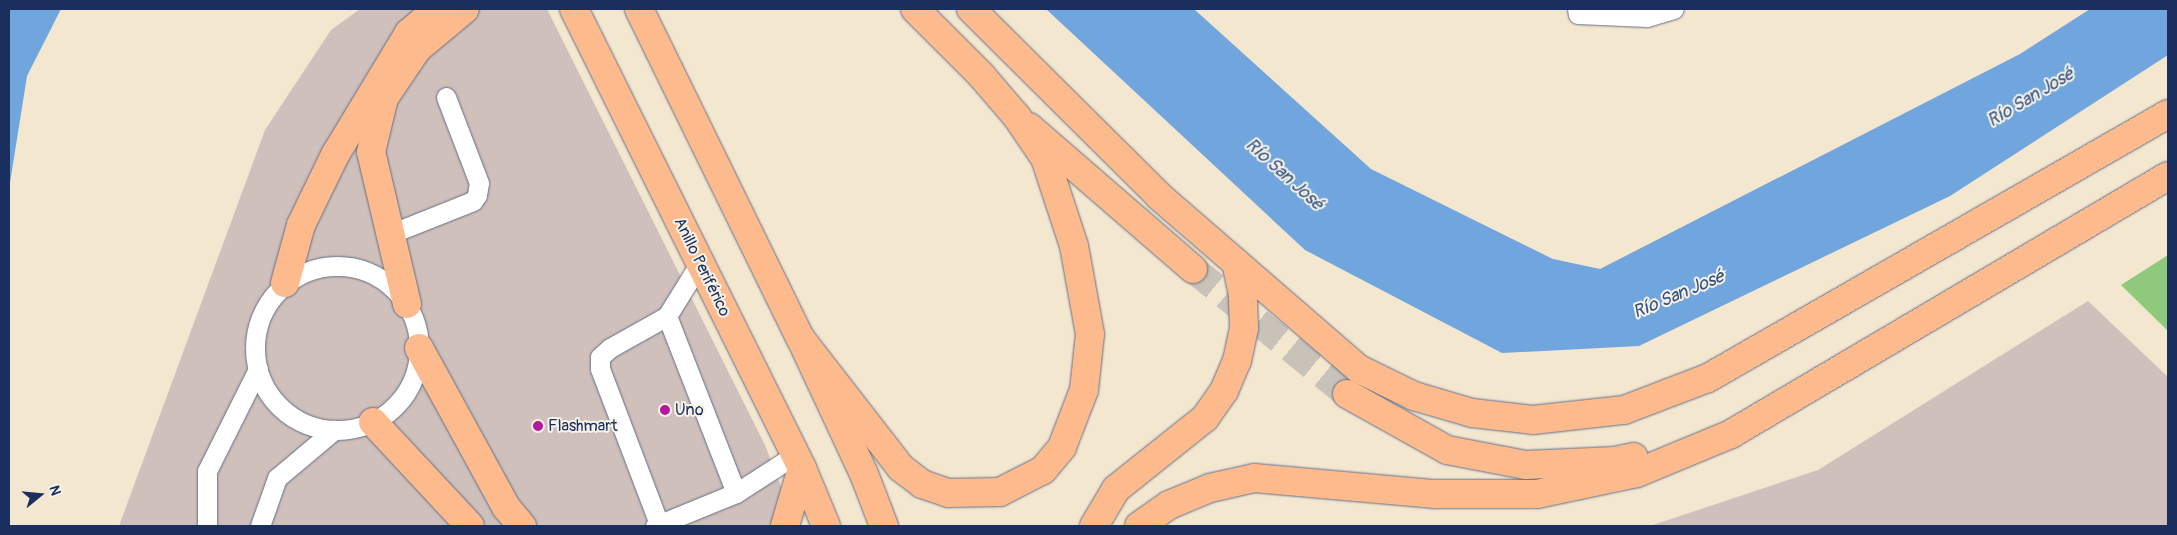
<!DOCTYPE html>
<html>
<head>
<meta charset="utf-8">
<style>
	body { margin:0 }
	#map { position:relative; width:2177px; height:535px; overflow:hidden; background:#f3e7d0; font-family:Pangolin,sans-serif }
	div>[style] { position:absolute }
	.industrial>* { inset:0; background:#cfc0bb }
	.green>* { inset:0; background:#8fc97c }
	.water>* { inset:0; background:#70a5dd }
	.primary-tunnel>* { height:28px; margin-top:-14px; transform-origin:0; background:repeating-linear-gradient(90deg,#c8c2b9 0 28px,transparent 0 42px) }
	.roads { filter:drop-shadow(0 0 1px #676f86) drop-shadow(0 0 1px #676f86) }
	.service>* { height:19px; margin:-9.5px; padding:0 9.5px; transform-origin:9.5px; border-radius:9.5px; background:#fff }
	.service>.ring { margin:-9.5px; padding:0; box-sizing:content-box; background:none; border:19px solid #fff; border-radius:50% }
	.primary>* { height:28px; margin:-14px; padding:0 14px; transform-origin:14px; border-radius:14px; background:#fcba8d }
	.trunk>* { height:28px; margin:-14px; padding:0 14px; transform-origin:14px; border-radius:14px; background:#fcba8d }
	.dots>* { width:14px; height:14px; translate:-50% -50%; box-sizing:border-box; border:2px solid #f7f3e8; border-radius:50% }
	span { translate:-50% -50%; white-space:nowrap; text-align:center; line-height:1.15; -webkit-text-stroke:4px #f7f3e8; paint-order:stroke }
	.street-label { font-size:16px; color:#1b2f5e }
	.poi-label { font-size:16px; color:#1b2f5e }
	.left { translate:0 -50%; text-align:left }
	.water-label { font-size:18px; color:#355284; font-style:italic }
	.frame { position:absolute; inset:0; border:10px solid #1b2f5e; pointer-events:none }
	.north { position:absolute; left:15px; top:470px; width:50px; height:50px; -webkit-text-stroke:4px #f7f3e8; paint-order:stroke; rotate:73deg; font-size:14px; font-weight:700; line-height:20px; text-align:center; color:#1b2f5e }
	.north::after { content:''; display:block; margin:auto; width:18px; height:22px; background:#1b2f5e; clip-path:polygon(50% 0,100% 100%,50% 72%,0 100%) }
</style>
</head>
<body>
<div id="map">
	<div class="industrial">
		<div style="clip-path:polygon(360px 9px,547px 9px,765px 445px,796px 526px,119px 526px,265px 130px,331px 30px)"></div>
		<div style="clip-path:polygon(2088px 301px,2168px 377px,2168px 526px,1650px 526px,1818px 470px)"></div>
	</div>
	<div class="green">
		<div style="clip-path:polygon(2168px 255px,2168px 331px,2121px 285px)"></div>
	</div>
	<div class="water">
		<div style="clip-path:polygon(9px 9px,61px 9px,27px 76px,9px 189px)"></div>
		<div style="clip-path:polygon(1046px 9px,1194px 9px,1371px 169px,1553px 259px,1600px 269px,2020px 54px,2090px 9px,2168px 9px,2168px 55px,1950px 196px,1639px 346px,1502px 353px,1305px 250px)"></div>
	</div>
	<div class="primary-tunnel">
		<div style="left:1193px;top:269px;width:198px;rotate:39.1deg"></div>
	</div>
	<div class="roads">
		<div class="service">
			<div style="left:1577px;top:9px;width:5px;rotate:79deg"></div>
			<div style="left:1578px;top:14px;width:69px;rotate:2.5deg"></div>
			<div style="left:1647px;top:17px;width:28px;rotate:-17deg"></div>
			<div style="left:390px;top:234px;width:89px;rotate:-21.7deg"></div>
			<div style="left:473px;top:201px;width:7px;rotate:-56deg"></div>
			<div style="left:477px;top:195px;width:12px;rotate:-81deg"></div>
			<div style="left:479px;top:183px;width:92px;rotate:-111deg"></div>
			<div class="ring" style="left:255px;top:266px;width:145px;height:145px"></div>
			<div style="left:667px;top:316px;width:190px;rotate:68.7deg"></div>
			<div style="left:659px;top:524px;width:166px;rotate:-110.8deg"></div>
			<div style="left:600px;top:369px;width:12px;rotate:-90deg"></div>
			<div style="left:600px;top:357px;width:13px;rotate:-42deg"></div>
			<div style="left:610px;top:348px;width:65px;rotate:-29.3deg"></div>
			<div style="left:667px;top:316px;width:62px;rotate:-58.1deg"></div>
			<div style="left:207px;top:526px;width:55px;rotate:-90deg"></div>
			<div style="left:207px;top:471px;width:114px;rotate:-63.4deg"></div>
			<div style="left:260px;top:526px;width:51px;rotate:-70.5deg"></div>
			<div style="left:277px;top:478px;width:75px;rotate:-40.1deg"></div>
			<div style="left:655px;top:526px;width:87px;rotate:-22.2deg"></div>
			<div style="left:736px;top:493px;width:70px;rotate:-32.8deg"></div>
		</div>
		<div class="primary">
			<div style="left:971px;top:9px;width:265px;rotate:44.8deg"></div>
			<div style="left:1159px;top:196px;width:264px;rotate:40.9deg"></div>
			<div style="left:1359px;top:369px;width:61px;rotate:26.1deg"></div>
			<div style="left:1414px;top:396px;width:60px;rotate:16.3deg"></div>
			<div style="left:1472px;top:413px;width:61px;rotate:6.5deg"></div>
			<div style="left:1533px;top:420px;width:92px;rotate:-6.3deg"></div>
			<div style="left:1624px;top:410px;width:90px;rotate:-20.9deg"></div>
			<div style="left:1708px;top:378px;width:530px;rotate:-29.85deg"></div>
			<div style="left:1029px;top:127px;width:217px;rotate:40.9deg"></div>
			<div style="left:285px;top:283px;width:60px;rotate:-74.6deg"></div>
			<div style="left:301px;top:225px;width:78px;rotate:-64.1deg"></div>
			<div style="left:335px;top:155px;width:143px;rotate:-58.8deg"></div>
			<div style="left:409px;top:33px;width:37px;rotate:-41deg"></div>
			<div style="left:1347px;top:394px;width:115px;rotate:29.2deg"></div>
			<div style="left:1447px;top:450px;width:80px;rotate:10.8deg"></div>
			<div style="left:1526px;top:465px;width:89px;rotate:-2.6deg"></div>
			<div style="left:1615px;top:461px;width:19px;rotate:-12deg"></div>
			<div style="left:1094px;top:526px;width:43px;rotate:-59.3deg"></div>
			<div style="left:1116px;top:489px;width:114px;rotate:-38.6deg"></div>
			<div style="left:1205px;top:418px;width:33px;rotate:-55deg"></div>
			<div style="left:1224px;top:391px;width:33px;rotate:-67deg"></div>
			<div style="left:1237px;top:361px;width:34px;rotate:-78deg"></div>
			<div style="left:1244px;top:328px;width:33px;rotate:-92deg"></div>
			<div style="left:1243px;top:295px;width:33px;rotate:-102deg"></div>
			<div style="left:1139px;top:526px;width:37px;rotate:-35deg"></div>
			<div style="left:1169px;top:505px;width:44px;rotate:-22.5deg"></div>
			<div style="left:1210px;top:488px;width:45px;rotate:-12.8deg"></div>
			<div style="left:1254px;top:478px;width:182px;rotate:5.1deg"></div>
			<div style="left:1435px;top:494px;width:102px"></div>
			<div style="left:1537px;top:494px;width:102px;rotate:-11.9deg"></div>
			<div style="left:1637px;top:473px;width:102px;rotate:-22.5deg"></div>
			<div style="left:1731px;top:434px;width:507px;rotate:-30.56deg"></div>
		</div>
		<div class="trunk">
			<div style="left:574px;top:9px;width:513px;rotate:63.58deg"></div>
			<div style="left:802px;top:468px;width:63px;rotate:67.5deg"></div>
			<div style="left:639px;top:9px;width:368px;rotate:63.9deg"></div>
			<div style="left:801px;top:339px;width:149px;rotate:65deg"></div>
			<div style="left:864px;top:474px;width:56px;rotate:69deg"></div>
			<div style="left:407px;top:304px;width:156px;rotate:-103.3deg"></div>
			<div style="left:371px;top:152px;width:56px;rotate:-76.5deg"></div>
			<div style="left:384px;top:98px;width:59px;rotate:-56deg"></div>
			<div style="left:417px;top:49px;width:62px;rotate:-39.8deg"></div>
			<div style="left:801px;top:339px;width:163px;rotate:52.2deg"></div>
			<div style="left:901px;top:468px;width:26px;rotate:37deg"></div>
			<div style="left:922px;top:484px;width:28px;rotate:19deg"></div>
			<div style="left:948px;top:493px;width:52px;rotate:-1.1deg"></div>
			<div style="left:1000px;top:492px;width:48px;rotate:-27.1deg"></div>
			<div style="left:1043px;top:470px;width:30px;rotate:-50deg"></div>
			<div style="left:1062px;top:447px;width:61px;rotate:-68.9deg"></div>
			<div style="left:1084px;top:390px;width:56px;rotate:-83.9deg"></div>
			<div style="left:1090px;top:334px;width:89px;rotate:-100.3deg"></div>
			<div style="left:1074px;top:246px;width:93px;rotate:-108.2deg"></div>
			<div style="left:1045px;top:158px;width:50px;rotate:-124.3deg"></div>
			<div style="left:1017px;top:117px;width:55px;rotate:-130.6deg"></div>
			<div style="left:981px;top:75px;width:93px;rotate:-135deg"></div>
			<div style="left:419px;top:348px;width:181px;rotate:61.3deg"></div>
			<div style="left:506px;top:507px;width:25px;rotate:50deg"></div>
			<div style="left:373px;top:422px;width:142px;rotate:47deg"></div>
			<div style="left:785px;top:526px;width:60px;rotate:-73.7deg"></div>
		</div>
	</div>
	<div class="dots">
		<div style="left:665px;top:410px;background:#b5179e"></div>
		<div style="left:538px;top:426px;background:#b5179e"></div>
	</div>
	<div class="street-label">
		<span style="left:702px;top:267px;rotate:64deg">Anillo Periférico</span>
	</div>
	<div class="poi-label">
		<span class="left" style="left:675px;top:410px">Uno</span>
		<span class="left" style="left:548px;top:426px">Flashmart</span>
	</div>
	<div class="water-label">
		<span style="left:2031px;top:98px;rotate:-31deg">Río San José</span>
		<span style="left:1284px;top:175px;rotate:42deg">Río San José</span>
		<span style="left:1679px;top:295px;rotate:-23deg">Río San José</span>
	</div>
	<div class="frame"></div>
	<div class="north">N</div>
</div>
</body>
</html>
